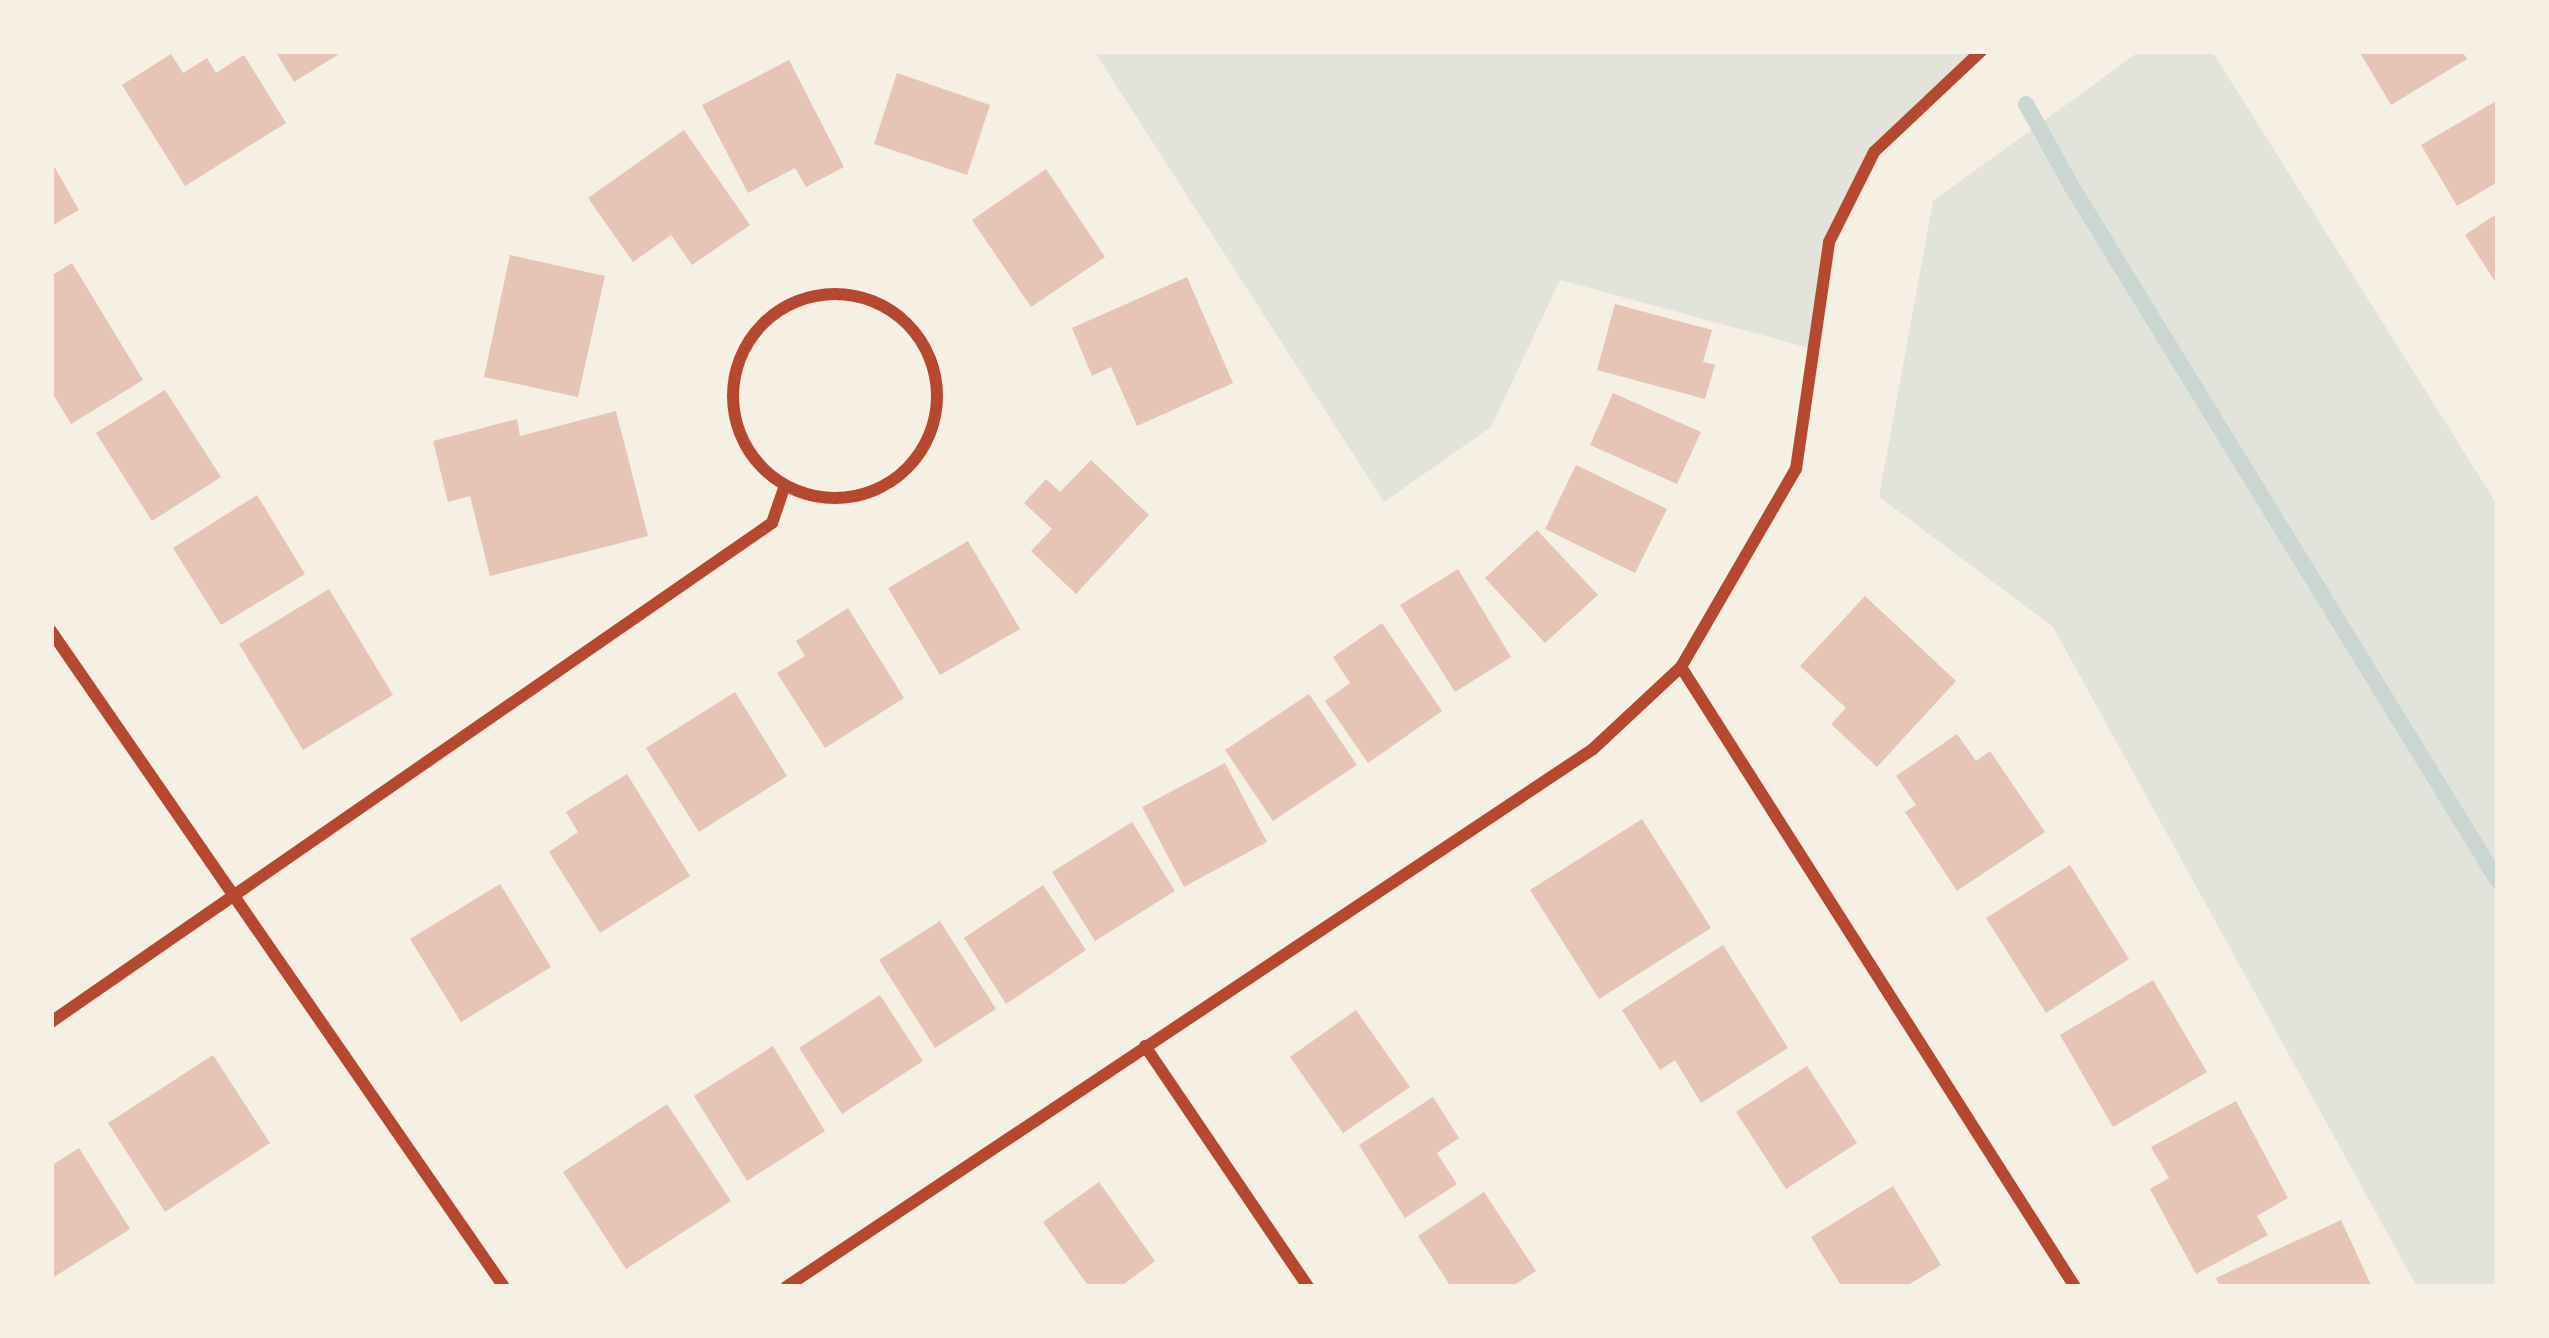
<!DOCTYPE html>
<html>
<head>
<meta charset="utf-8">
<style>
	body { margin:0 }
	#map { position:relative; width:2549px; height:1338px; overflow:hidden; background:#f6efe4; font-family:"DejaVu Sans",sans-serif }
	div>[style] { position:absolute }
	.green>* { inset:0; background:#e2e4dc }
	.stream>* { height:16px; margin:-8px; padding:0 8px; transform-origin:8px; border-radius:8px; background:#c9d6d2 }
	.building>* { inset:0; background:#e6c5b7 }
	.minor>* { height:12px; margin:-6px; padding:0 6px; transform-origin:6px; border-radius:6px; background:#b5482f }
	.minor>.ring { margin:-6px; padding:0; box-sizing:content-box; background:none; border:12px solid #b5482f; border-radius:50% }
	span { translate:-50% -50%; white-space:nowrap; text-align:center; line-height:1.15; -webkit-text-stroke:12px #f6efe4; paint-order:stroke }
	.frame { position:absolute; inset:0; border:54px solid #f6efe4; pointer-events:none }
</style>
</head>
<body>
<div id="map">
	<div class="green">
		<div style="clip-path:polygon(1094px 51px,1981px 51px,1874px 152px,1829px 242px,1813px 349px,1560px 280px,1491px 427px,1384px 502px)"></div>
		<div style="clip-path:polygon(2140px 51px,2212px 51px,2498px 506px,2498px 1287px,2417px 1287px,2053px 627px,1879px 497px,1933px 201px)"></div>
	</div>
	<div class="stream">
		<div style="left:2026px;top:104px;width:95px;rotate:61deg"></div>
		<div style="left:2072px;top:187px;width:814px;rotate:58.46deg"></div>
	</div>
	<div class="building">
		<div style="clip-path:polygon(275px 51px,344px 51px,294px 82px)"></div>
		<div style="clip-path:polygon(2359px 51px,2462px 51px,2467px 59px,2391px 105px)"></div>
		<div style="clip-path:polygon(171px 54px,183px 73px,207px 58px,216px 73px,244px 55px,286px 123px,185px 186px,122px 85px)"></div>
		<div style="clip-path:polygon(789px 60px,844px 167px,806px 187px,795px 168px,748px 193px,702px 105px)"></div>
		<div style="clip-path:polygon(897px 73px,990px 105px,967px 175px,874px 144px)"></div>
		<div style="clip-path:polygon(2498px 100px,2498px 182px,2457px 206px,2421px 145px)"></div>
		<div style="clip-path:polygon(684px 130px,750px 225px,692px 265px,671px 235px,633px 262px,588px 198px)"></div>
		<div style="clip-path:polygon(51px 161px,79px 210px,51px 226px)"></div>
		<div style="clip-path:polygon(1046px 169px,1105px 257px,1031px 307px,972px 220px)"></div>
		<div style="clip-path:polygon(2498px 213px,2498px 286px,2465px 235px)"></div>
		<div style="clip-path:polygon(510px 255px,605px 276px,578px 397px,484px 377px)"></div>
		<div style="clip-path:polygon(72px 263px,143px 380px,71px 424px,51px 391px,51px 276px)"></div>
		<div style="clip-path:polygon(1187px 277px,1233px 383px,1137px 426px,1111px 367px,1092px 376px,1072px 328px)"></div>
		<div style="clip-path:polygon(1615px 304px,1712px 330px,1703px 362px,1715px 365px,1705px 399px,1597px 370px)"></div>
		<div style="clip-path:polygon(165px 390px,221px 477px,152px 521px,96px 433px)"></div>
		<div style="clip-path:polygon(1613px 393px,1701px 432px,1677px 484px,1590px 445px)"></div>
		<div style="clip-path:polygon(616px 411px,648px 536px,490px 576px,470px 496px,448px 502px,433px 441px,517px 419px,520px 436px)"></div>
		<div style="clip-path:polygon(1091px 460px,1149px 515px,1076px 594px,1031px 551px,1052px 529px,1024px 503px,1046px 479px,1060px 492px)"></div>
		<div style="clip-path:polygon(1576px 465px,1667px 509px,1635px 573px,1545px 529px)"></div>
		<div style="clip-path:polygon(257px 495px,305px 574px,221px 625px,173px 548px)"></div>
		<div style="clip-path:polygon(1537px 530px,1598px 595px,1545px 643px,1485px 578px)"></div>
		<div style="clip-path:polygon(968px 541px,1020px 629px,940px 675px,888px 588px)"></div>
		<div style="clip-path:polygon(1458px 569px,1511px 657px,1455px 692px,1400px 605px)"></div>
		<div style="clip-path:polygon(329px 589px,393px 695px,303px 750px,239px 644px)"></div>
		<div style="clip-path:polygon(1865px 596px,1956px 681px,1877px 767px,1831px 724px,1846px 708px,1800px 666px)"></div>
		<div style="clip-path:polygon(848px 608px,904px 698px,825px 748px,777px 673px,805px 656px,796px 641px)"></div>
		<div style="clip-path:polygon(1382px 623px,1442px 711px,1368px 763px,1325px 701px,1350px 683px,1333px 657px)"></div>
		<div style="clip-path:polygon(735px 692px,787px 776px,699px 832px,646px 748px)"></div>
		<div style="clip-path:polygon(1309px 694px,1357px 765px,1273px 821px,1225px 750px)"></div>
		<div style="clip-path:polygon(1957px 734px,1976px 761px,1990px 751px,2045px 832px,1957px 891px,1905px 812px,1916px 805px,1896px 776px)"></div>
		<div style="clip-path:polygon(1225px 763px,1267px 842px,1184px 887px,1142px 807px)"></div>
		<div style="clip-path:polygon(627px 774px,690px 876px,600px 933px,549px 852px,578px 832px,566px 812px)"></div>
		<div style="clip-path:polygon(1642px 819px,1711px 928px,1599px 999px,1530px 890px)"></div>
		<div style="clip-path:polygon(1132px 822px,1175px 891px,1095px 941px,1052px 872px)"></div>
		<div style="clip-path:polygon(2070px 865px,2129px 959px,2046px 1013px,1986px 918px)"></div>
		<div style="clip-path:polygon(500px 884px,551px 967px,461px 1022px,410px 939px)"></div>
		<div style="clip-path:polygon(1043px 885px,1086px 950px,1006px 1004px,964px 938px)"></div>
		<div style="clip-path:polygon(940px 921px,996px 1009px,935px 1048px,879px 960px)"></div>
		<div style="clip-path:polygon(1723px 945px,1788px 1048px,1701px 1103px,1675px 1060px,1660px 1070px,1622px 1010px)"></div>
		<div style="clip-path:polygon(2153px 980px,2207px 1072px,2113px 1127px,2060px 1035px)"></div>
		<div style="clip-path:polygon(880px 995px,923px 1061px,842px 1114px,799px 1048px)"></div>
		<div style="clip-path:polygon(1356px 1010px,1410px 1087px,1343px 1133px,1290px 1057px)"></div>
		<div style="clip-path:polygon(773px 1046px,825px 1131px,747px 1181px,694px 1096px)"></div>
		<div style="clip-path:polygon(213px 1055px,270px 1143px,165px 1212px,108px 1123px)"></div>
		<div style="clip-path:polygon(1807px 1066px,1857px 1143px,1786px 1189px,1736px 1112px)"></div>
		<div style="clip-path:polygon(1433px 1097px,1459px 1138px,1437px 1153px,1457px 1184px,1405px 1218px,1359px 1145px)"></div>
		<div style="clip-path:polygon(2236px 1101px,2288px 1198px,2257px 1216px,2268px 1235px,2196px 1274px,2150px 1189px,2169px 1178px,2151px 1147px)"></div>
		<div style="clip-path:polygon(667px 1104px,731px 1201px,626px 1269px,563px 1172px)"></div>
		<div style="clip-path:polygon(79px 1148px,130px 1229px,51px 1279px,51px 1166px)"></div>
		<div style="clip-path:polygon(1099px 1182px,1155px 1261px,1120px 1287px,1089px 1287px,1043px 1222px)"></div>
		<div style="clip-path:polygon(1893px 1186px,1941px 1265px,1905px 1287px,1842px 1287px,1811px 1237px)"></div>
		<div style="clip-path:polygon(1484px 1192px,1536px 1271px,1511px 1287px,1451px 1287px,1418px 1236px)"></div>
		<div style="clip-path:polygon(2341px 1220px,2372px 1287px,2220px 1287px,2216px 1278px)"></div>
	</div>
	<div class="minor">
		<div class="ring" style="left:733px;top:294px;width:192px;height:192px"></div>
		<div style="left:51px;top:631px;width:797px;rotate:55.37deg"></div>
		<div style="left:1681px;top:667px;width:735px;rotate:57.56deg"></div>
		<div style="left:51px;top:1022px;width:877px;rotate:-34.69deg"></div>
		<div style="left:772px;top:523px;width:39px;rotate:-71deg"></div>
		<div style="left:1145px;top:1046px;width:291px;rotate:55.9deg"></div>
		<div style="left:786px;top:1287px;width:970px;rotate:-33.69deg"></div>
		<div style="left:1593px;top:749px;width:120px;rotate:-43deg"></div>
		<div style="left:1681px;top:667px;width:229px;rotate:-59.9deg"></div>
		<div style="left:1796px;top:469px;width:229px;rotate:-81.7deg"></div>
		<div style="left:1829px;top:242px;width:101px;rotate:-63.4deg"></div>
		<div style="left:1874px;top:152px;width:147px;rotate:-43.3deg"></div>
	</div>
	<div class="frame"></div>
</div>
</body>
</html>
